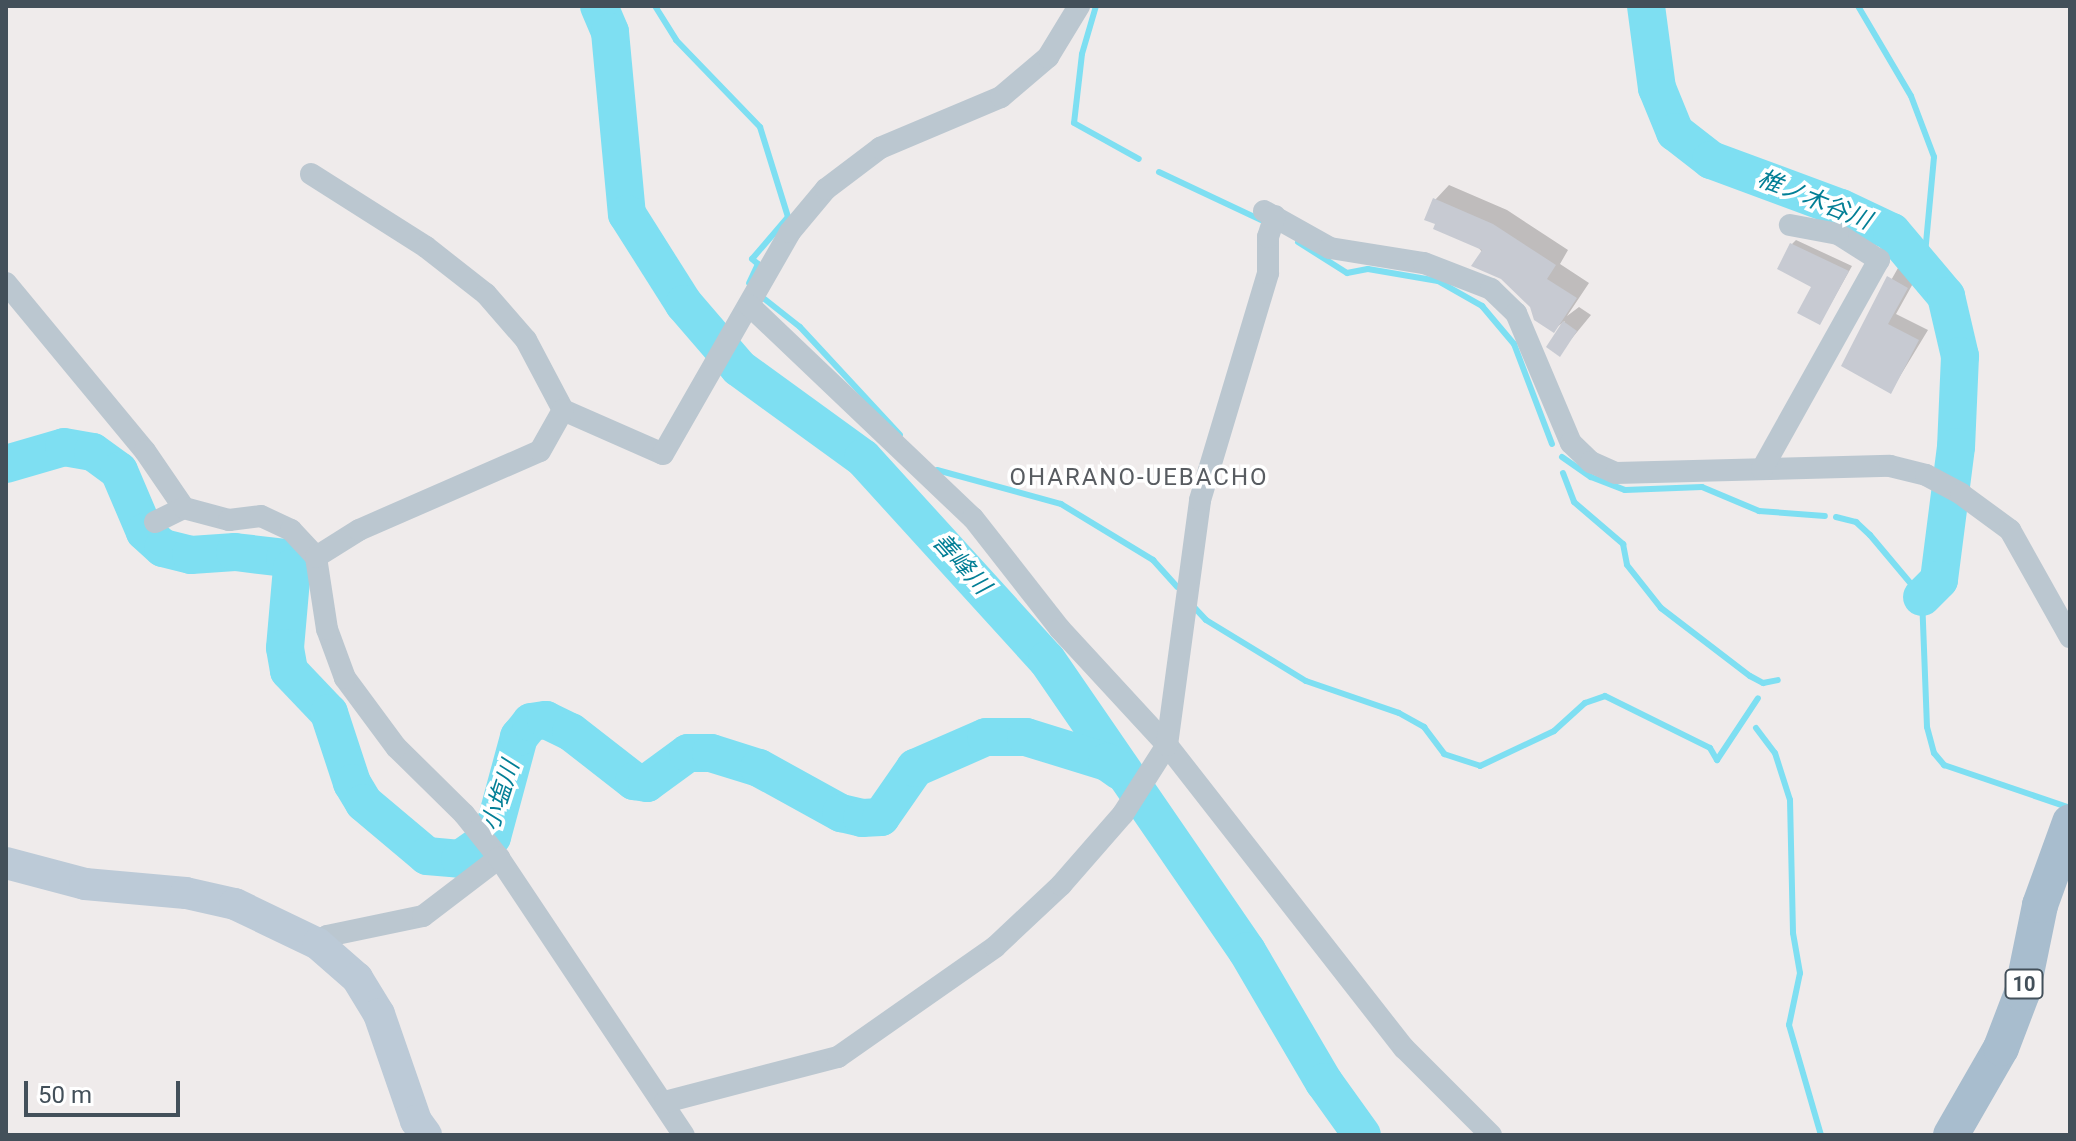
<!DOCTYPE html>
<html>
<head>
<meta charset="utf-8">
<style>
	body { margin:0 }
	#map { position:relative; width:2076px; height:1141px; overflow:hidden; background:#efebeb; font-family:Roboto,"Noto Sans JP",sans-serif }
	div>[style] { position:absolute }
	.shadow>* { inset:0; background:#0003 }
	.stream>* { height:6px; margin:-3px; padding:0 3px; transform-origin:3px; border-radius:3px; background:#7edff2 }
	.river>* { height:38px; margin:-19px; padding:0 19px; transform-origin:19px; border-radius:19px; background:#7edff2 }
	.building>* { inset:0; background:#c7cad2 }
	.minor>* { height:22px; margin:-11px; padding:0 11px; transform-origin:11px; border-radius:11px; background:#bbc7d0 }
	.secondary>* { height:32px; margin:-16px; padding:0 16px; transform-origin:16px; border-radius:16px; background:#bccad7 }
	.primary>* { height:36px; margin:-18px; padding:0 18px; transform-origin:18px; border-radius:18px; background:#a8bdce }
	span { translate:-50% -50%; white-space:nowrap; text-align:center; line-height:1.15; -webkit-text-stroke:7px #fff; paint-order:stroke }
	.shield-label span { padding:2px 6px; background:#fff; border:2px solid; border-radius:6px; -webkit-text-stroke-width:0 }
	.shield-label { font-size:20px; color:#43505a; font-weight:700 }
	.water-label { font-size:24px; color:#037f96; font-style:italic }
	.neighbourhood-label { font-size:24px; color:#585c61; letter-spacing:2px }
	.frame { position:absolute; inset:0; border:8px solid #43505a; pointer-events:none }
	.scale { position:absolute; left:24px; top:1081px; width:156px; height:36px; box-sizing:border-box; border:4px solid #43505a; border-top:0; padding-left:10px; font-size:24px; line-height:28px; white-space:nowrap; color:#43505a; -webkit-text-stroke:6px #fff; paint-order:stroke }
</style>
</head>
<body>
<div id="map">
	<div class="shadow">
		<div style="clip-path:polygon(1449px 185px,1507px 210px,1568px 250px,1560px 264px,1589px 283px,1567px 316px,1579px 307px,1591px 315px,1559px 354px,1549px 347px,1565px 321px,1553px 330px,1435px 200px)"></div>
		<div style="clip-path:polygon(1796px 240px,1852px 266px,1820px 323px,1814px 286px,1792px 244px)"></div>
		<div style="clip-path:polygon(1898px 268px,1916px 278px,1896px 314px,1928px 330px,1891px 391px,1843px 365px)"></div>
	</div>
	<div class="stream">
		<div style="left:655px;top:6px;width:40px;rotate:58deg"></div>
		<div style="left:676px;top:40px;width:121px;rotate:46deg"></div>
		<div style="left:760px;top:127px;width:94px;rotate:72.7deg"></div>
		<div style="left:788px;top:217px;width:55px;rotate:130.6deg"></div>
		<div style="left:752px;top:259px;width:8px;rotate:40deg"></div>
		<div style="left:758px;top:264px;width:21px;rotate:115deg"></div>
		<div style="left:1096px;top:6px;width:50px;rotate:106.3deg"></div>
		<div style="left:1082px;top:54px;width:69px;rotate:96.6deg"></div>
		<div style="left:1074px;top:123px;width:74px;rotate:29deg"></div>
		<div style="left:1858px;top:6px;width:104px;rotate:59.5deg"></div>
		<div style="left:1911px;top:96px;width:65px;rotate:69.3deg"></div>
		<div style="left:1934px;top:157px;width:108px;rotate:95.3deg"></div>
		<div style="left:1159px;top:172px;width:113px;rotate:25.2deg"></div>
		<div style="left:1298px;top:242px;width:58px;rotate:32.3deg"></div>
		<div style="left:1347px;top:273px;width:21px;rotate:-11deg"></div>
		<div style="left:1368px;top:269px;width:71px;rotate:9.7deg"></div>
		<div style="left:1438px;top:281px;width:51px;rotate:29.6deg"></div>
		<div style="left:1482px;top:306px;width:50px;rotate:49.9deg"></div>
		<div style="left:1514px;top:344px;width:107px;rotate:69.2deg"></div>
		<div style="left:762px;top:297px;width:48px;rotate:38.3deg"></div>
		<div style="left:800px;top:327px;width:147px;rotate:47.2deg"></div>
		<div style="left:1562px;top:457px;width:35px;rotate:35deg"></div>
		<div style="left:1591px;top:477px;width:36px;rotate:21deg"></div>
		<div style="left:1625px;top:490px;width:77px;rotate:-2.2deg"></div>
		<div style="left:1702px;top:487px;width:62px;rotate:22.8deg"></div>
		<div style="left:1759px;top:511px;width:66px;rotate:4.3deg"></div>
		<div style="left:937px;top:470px;width:129px;rotate:15.3deg"></div>
		<div style="left:1061px;top:504px;width:108px;rotate:31.3deg"></div>
		<div style="left:1153px;top:560px;width:36px;rotate:48deg"></div>
		<div style="left:1563px;top:473px;width:31px;rotate:69deg"></div>
		<div style="left:1574px;top:502px;width:65px;rotate:40.6deg"></div>
		<div style="left:1623px;top:544px;width:21px;rotate:79deg"></div>
		<div style="left:1627px;top:565px;width:55px;rotate:51.7deg"></div>
		<div style="left:1661px;top:608px;width:112px;rotate:37.4deg"></div>
		<div style="left:1750px;top:676px;width:15px;rotate:28deg"></div>
		<div style="left:1763px;top:683px;width:15px;rotate:-11deg"></div>
		<div style="left:1836px;top:517px;width:21px;rotate:14deg"></div>
		<div style="left:1856px;top:522px;width:19px;rotate:43deg"></div>
		<div style="left:1870px;top:535px;width:81px;rotate:50deg"></div>
		<div style="left:1922px;top:597px;width:130px;rotate:87.8deg"></div>
		<div style="left:1927px;top:727px;width:27px;rotate:75deg"></div>
		<div style="left:1934px;top:753px;width:16px;rotate:50deg"></div>
		<div style="left:1944px;top:765px;width:133px;rotate:18.8deg"></div>
		<div style="left:1193px;top:606px;width:19px;rotate:47deg"></div>
		<div style="left:1206px;top:620px;width:117px;rotate:31.4deg"></div>
		<div style="left:1306px;top:681px;width:98px;rotate:19deg"></div>
		<div style="left:1399px;top:713px;width:29px;rotate:29deg"></div>
		<div style="left:1424px;top:727px;width:34px;rotate:53deg"></div>
		<div style="left:1444px;top:754px;width:38px;rotate:18deg"></div>
		<div style="left:1480px;top:766px;width:82px;rotate:-25.3deg"></div>
		<div style="left:1554px;top:731px;width:42px;rotate:-42.1deg"></div>
		<div style="left:1585px;top:703px;width:21px;rotate:-19deg"></div>
		<div style="left:1605px;top:696px;width:117px;rotate:26.3deg"></div>
		<div style="left:1710px;top:748px;width:14px;rotate:60deg"></div>
		<div style="left:1717px;top:760px;width:74px;rotate:-56.5deg"></div>
		<div style="left:1756px;top:728px;width:31px;rotate:53deg"></div>
		<div style="left:1775px;top:753px;width:49px;rotate:72.3deg"></div>
		<div style="left:1790px;top:800px;width:133px;rotate:88.7deg"></div>
		<div style="left:1793px;top:933px;width:41px;rotate:80.1deg"></div>
		<div style="left:1800px;top:973px;width:53px;rotate:101.9deg"></div>
		<div style="left:1789px;top:1025px;width:115px;rotate:73.8deg"></div>
	</div>
	<div class="river">
		<div style="left:599px;top:6px;width:28px;rotate:67deg"></div>
		<div style="left:610px;top:32px;width:183px;rotate:84.7deg"></div>
		<div style="left:627px;top:214px;width:107px;rotate:57.7deg"></div>
		<div style="left:684px;top:304px;width:84px;rotate:49.3deg"></div>
		<div style="left:739px;top:368px;width:153px;rotate:36deg"></div>
		<div style="left:863px;top:458px;width:273px;rotate:47.7deg"></div>
		<div style="left:1047px;top:660px;width:353px;rotate:55.5deg"></div>
		<div style="left:1247px;top:951px;width:152px;rotate:59.6deg"></div>
		<div style="left:1324px;top:1082px;width:65px;rotate:54.4deg"></div>
		<div style="left:1646px;top:6px;width:83px;rotate:82.4deg"></div>
		<div style="left:1657px;top:88px;width:48px;rotate:67.8deg"></div>
		<div style="left:1675px;top:132px;width:46px;rotate:37.9deg"></div>
		<div style="left:1711px;top:160px;width:139px;rotate:20.3deg"></div>
		<div style="left:1841px;top:208px;width:56px;rotate:25.2deg"></div>
		<div style="left:1892px;top:232px;width:84px;rotate:49.8deg"></div>
		<div style="left:1946px;top:296px;width:62px;rotate:76.9deg"></div>
		<div style="left:1960px;top:356px;width:91px;rotate:92.5deg"></div>
		<div style="left:1956px;top:447px;width:134px;rotate:97.3deg"></div>
		<div style="left:1939px;top:580px;width:24px;rotate:135deg"></div>
		<div style="left:6px;top:464px;width:60px;rotate:-16.3deg"></div>
		<div style="left:64px;top:447px;width:29px;rotate:10deg"></div>
		<div style="left:93px;top:452px;width:32px;rotate:36deg"></div>
		<div style="left:119px;top:471px;width:66px;rotate:66.9deg"></div>
		<div style="left:145px;top:532px;width:24px;rotate:42deg"></div>
		<div style="left:163px;top:548px;width:29px;rotate:14deg"></div>
		<div style="left:191px;top:555px;width:44px;rotate:-3.9deg"></div>
		<div style="left:235px;top:552px;width:50px;rotate:6.8deg"></div>
		<div style="left:285px;top:558px;width:12px;rotate:55deg"></div>
		<div style="left:292px;top:568px;width:80px;rotate:95deg"></div>
		<div style="left:285px;top:648px;width:23px;rotate:80deg"></div>
		<div style="left:289px;top:671px;width:58px;rotate:46.4deg"></div>
		<div style="left:329px;top:713px;width:74px;rotate:71.8deg"></div>
		<div style="left:352px;top:783px;width:23px;rotate:59deg"></div>
		<div style="left:364px;top:803px;width:82px;rotate:40.1deg"></div>
		<div style="left:427px;top:856px;width:33px;rotate:5deg"></div>
		<div style="left:460px;top:859px;width:39px;rotate:-35deg"></div>
		<div style="left:492px;top:837px;width:104px;rotate:-74.9deg"></div>
		<div style="left:519px;top:737px;width:19px;rotate:-51deg"></div>
		<div style="left:531px;top:722px;width:15px;rotate:-8deg"></div>
		<div style="left:546px;top:720px;width:28px;rotate:26deg"></div>
		<div style="left:571px;top:732px;width:80px;rotate:37.9deg"></div>
		<div style="left:634px;top:781px;width:13px;rotate:9deg"></div>
		<div style="left:647px;top:783px;width:51px;rotate:-36.2deg"></div>
		<div style="left:688px;top:753px;width:23px"></div>
		<div style="left:711px;top:753px;width:50px;rotate:17.4deg"></div>
		<div style="left:759px;top:768px;width:94px;rotate:28.8deg"></div>
		<div style="left:841px;top:813px;width:22px;rotate:13deg"></div>
		<div style="left:862px;top:818px;width:19px;rotate:-3deg"></div>
		<div style="left:881px;top:817px;width:60px;rotate:-55.2deg"></div>
		<div style="left:915px;top:768px;width:77px;rotate:-23.6deg"></div>
		<div style="left:986px;top:737px;width:40px"></div>
		<div style="left:1026px;top:737px;width:85px;rotate:17.2deg"></div>
		<div style="left:1107px;top:762px;width:16px;rotate:35deg"></div>
	</div>
	<div class="building">
		<div style="clip-path:polygon(1433px 198px,1493px 224px,1556px 265px,1547px 279px,1577px 298px,1554px 333px,1534px 320px,1530px 307px,1501px 279px,1471px 266px,1482px 250px,1433px 229px,1435px 224px,1424px 220px)"></div>
		<div style="clip-path:polygon(1790px 243px,1849px 271px,1820px 325px,1797px 313px,1811px 287px,1777px 269px)"></div>
		<div style="clip-path:polygon(1887px 276px,1908px 288px,1888px 324px,1919px 340px,1891px 394px,1841px 366px)"></div>
		<div style="clip-path:polygon(1563px 321px,1577px 331px,1560px 357px,1546px 347px)"></div>
	</div>
	<div class="minor">
		<div style="left:311px;top:174px;width:136px;rotate:32.4deg"></div>
		<div style="left:426px;top:247px;width:76px;rotate:38.1deg"></div>
		<div style="left:486px;top:294px;width:61px;rotate:49deg"></div>
		<div style="left:526px;top:340px;width:79px;rotate:62.1deg"></div>
		<div style="left:563px;top:410px;width:109px;rotate:23.7deg"></div>
		<div style="left:663px;top:454px;width:256px;rotate:-60.2deg"></div>
		<div style="left:790px;top:232px;width:56px;rotate:-50.1deg"></div>
		<div style="left:826px;top:189px;width:68px;rotate:-37.2deg"></div>
		<div style="left:880px;top:148px;width:131px;rotate:-22.9deg"></div>
		<div style="left:1001px;top:97px;width:62px;rotate:-40.4deg"></div>
		<div style="left:1048px;top:57px;width:60px;rotate:-58.7deg"></div>
		<div style="left:1264px;top:211px;width:76px;rotate:29.3deg"></div>
		<div style="left:1330px;top:248px;width:95px;rotate:9.1deg"></div>
		<div style="left:1424px;top:263px;width:72px;rotate:21.2deg"></div>
		<div style="left:1491px;top:289px;width:35px;rotate:44deg"></div>
		<div style="left:1516px;top:313px;width:141px;rotate:67.1deg"></div>
		<div style="left:1571px;top:443px;width:28px;rotate:44deg"></div>
		<div style="left:1591px;top:462px;width:27px;rotate:24deg"></div>
		<div style="left:1616px;top:473px;width:274px;rotate:-1.5deg"></div>
		<div style="left:1890px;top:466px;width:37px;rotate:14deg"></div>
		<div style="left:1926px;top:475px;width:40px;rotate:28deg"></div>
		<div style="left:1961px;top:494px;width:61px;rotate:36.3deg"></div>
		<div style="left:2010px;top:530px;width:123px;rotate:60.7deg"></div>
		<div style="left:6px;top:283px;width:218px;rotate:50.4deg"></div>
		<div style="left:145px;top:451px;width:69px;rotate:55.6deg"></div>
		<div style="left:749px;top:305px;width:309px;rotate:43.6deg"></div>
		<div style="left:973px;top:518px;width:141px;rotate:51.9deg"></div>
		<div style="left:1060px;top:629px;width:158px;rotate:47.3deg"></div>
		<div style="left:1167px;top:745px;width:385px;rotate:52deg"></div>
		<div style="left:1404px;top:1048px;width:123px;rotate:45deg"></div>
		<div style="left:1762px;top:469px;width:240px;rotate:-60.8deg"></div>
		<div style="left:1879px;top:260px;width:49px;rotate:-147.6deg"></div>
		<div style="left:1838px;top:234px;width:49px;rotate:-169.4deg"></div>
		<div style="left:155px;top:522px;width:32px;rotate:-26deg"></div>
		<div style="left:184px;top:508px;width:47px;rotate:14.9deg"></div>
		<div style="left:229px;top:520px;width:32px;rotate:-7deg"></div>
		<div style="left:261px;top:516px;width:33px;rotate:25deg"></div>
		<div style="left:291px;top:530px;width:37px;rotate:47deg"></div>
		<div style="left:499px;top:858px;width:56px;rotate:-128.5deg"></div>
		<div style="left:464px;top:814px;width:95px;rotate:-135.4deg"></div>
		<div style="left:396px;top:747px;width:86px;rotate:-126.5deg"></div>
		<div style="left:345px;top:678px;width:52px;rotate:-110.2deg"></div>
		<div style="left:327px;top:629px;width:73px;rotate:-98.7deg"></div>
		<div style="left:316px;top:557px;width:51px;rotate:-32.1deg"></div>
		<div style="left:359px;top:530px;width:197px;rotate:-23.6deg"></div>
		<div style="left:540px;top:451px;width:47px;rotate:-60.7deg"></div>
		<div style="left:318px;top:944px;width:12px;rotate:-42deg"></div>
		<div style="left:327px;top:936px;width:98px;rotate:-11.8deg"></div>
		<div style="left:423px;top:916px;width:96px;rotate:-37.3deg"></div>
		<div style="left:499px;top:858px;width:333px;rotate:56.3deg"></div>
		<div style="left:665px;top:1102px;width:179px;rotate:-14.6deg"></div>
		<div style="left:838px;top:1057px;width:192px;rotate:-35deg"></div>
		<div style="left:995px;top:947px;width:91px;rotate:-43.2deg"></div>
		<div style="left:1061px;top:885px;width:94px;rotate:-48.9deg"></div>
		<div style="left:1123px;top:814px;width:82px;rotate:-57.5deg"></div>
		<div style="left:1167px;top:745px;width:247px;rotate:-82.3deg"></div>
		<div style="left:1200px;top:500px;width:237px;rotate:-73.3deg"></div>
		<div style="left:1268px;top:273px;width:36px;rotate:-90deg"></div>
		<div style="left:1268px;top:237px;width:22px;rotate:-72deg"></div>
	</div>
	<div class="secondary">
		<div style="left:6px;top:863px;width:82px;rotate:14.9deg"></div>
		<div style="left:85px;top:884px;width:101px;rotate:5.1deg"></div>
		<div style="left:186px;top:893px;width:50px;rotate:12.7deg"></div>
		<div style="left:235px;top:904px;width:92px;rotate:25.7deg"></div>
		<div style="left:318px;top:944px;width:52px;rotate:41.1deg"></div>
		<div style="left:357px;top:978px;width:42px;rotate:58.6deg"></div>
		<div style="left:379px;top:1014px;width:113px;rotate:70.9deg"></div>
		<div style="left:416px;top:1121px;width:17px;rotate:54deg"></div>
	</div>
	<div class="primary">
		<div style="left:1951px;top:1135px;width:100px;rotate:-60.1deg"></div>
		<div style="left:2001px;top:1048px;width:59px;rotate:-69.1deg"></div>
		<div style="left:2022px;top:993px;width:90px;rotate:-78.4deg"></div>
		<div style="left:2040px;top:905px;width:88px;rotate:-70.1deg"></div>
	</div>
	<div class="shield-label">
		<span style="left:2024px;top:984px">10</span>
	</div>
	<div class="water-label">
		<span style="left:1814px;top:200px;rotate:22deg">椎ノ木谷川</span>
		<span style="left:961px;top:564px;rotate:48deg">善峰川</span>
		<span style="left:501px;top:796px;rotate:-72deg">小塩川</span>
	</div>
	<div class="neighbourhood-label">
		<span style="left:1139px;top:478px">OHARANO-UEBACHO</span>
	</div>
	<div class="frame"></div>
	<div class="scale">50 m</div>
</div>
</body>
</html>
